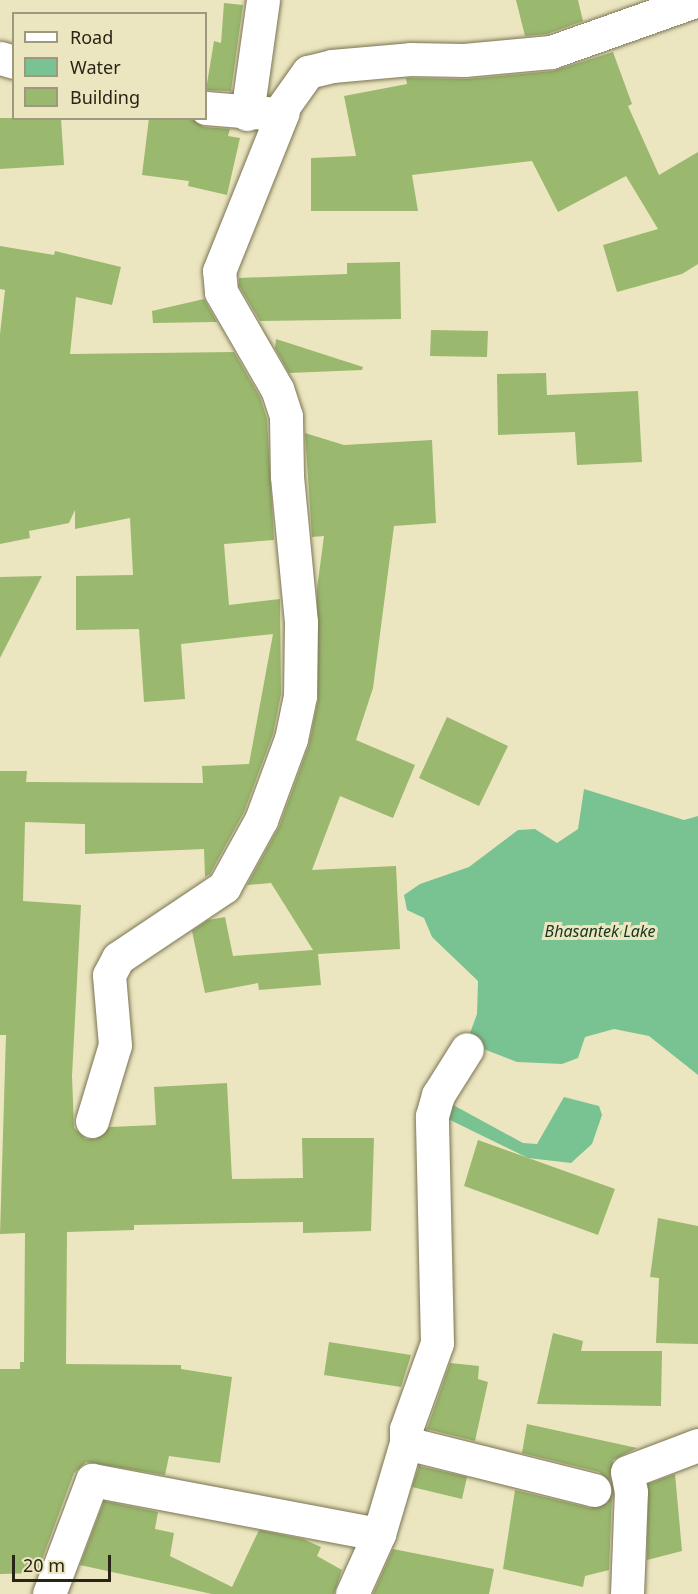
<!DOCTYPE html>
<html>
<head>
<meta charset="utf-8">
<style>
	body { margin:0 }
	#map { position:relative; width:698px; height:1594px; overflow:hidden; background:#ece6c0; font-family:"Noto Sans",sans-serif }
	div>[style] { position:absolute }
	.water>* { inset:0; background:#78c391 }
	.building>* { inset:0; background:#9ab86e }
	.roads { filter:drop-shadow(0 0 2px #797452) drop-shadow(0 0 2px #797452) }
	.minor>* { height:33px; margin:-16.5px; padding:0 16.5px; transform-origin:16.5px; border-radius:16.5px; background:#fff }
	span { translate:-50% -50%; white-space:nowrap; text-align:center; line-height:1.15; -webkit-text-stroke:6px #ece6c0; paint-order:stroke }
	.water-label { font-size:16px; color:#153621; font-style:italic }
	.legend { position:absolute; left:12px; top:12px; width:195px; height:108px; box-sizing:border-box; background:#ece6c0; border:2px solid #9e997c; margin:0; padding:8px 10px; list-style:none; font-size:18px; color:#282517 }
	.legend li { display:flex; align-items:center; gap:12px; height:30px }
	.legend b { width:30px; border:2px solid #9e997c }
	.scale { position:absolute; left:12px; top:1555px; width:99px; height:27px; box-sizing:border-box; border:3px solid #282517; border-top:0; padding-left:8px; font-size:18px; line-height:21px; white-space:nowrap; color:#282517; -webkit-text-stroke:4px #ece6c0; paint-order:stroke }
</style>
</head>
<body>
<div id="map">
	<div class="water">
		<div style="clip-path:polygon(584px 789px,684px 820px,698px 816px,698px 1075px,649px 1036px,614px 1029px,585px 1037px,578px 1058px,562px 1064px,517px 1062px,486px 1050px,469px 1036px,477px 1014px,478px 981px,432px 937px,424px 918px,407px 910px,404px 895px,420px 884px,469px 867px,518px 830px,535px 829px,557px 843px,578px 829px)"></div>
		<div style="clip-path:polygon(564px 1097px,599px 1106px,602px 1115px,592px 1144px,571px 1163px,528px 1158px,442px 1116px,444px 1100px,523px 1143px,537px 1144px)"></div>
	</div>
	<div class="building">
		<div style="clip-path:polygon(516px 0,578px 0,583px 21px,547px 34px,525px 36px)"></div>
		<div style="clip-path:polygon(224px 3px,243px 5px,231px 91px,206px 90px,214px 41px,221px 43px)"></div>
		<div style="clip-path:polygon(613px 52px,632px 104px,628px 106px,659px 175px,698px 152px,698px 264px,682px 274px,617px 292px,603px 245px,658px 229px,626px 176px,558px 212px,532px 161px,412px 175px,418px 211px,311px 211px,311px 158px,356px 156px,344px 96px,407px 84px,406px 78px,466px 79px,553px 71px)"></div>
		<div style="clip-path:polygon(0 118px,61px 118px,64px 165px,0 169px)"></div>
		<div style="clip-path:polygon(149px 118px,191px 118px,204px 127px,230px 129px,228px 136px,240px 138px,227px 195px,188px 186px,189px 181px,142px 175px)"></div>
		<div style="clip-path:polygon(0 246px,54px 255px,55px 251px,121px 267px,112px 305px,76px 297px,70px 354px,234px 352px,260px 397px,267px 419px,274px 540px,224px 544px,229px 605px,280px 599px,281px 694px,273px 734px,244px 812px,210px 874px,205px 877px,204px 849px,85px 854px,85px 824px,25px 822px,23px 901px,81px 905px,72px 1076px,74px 1128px,86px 1139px,96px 1139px,110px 1127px,156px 1125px,154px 1087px,227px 1083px,232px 1179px,303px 1178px,302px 1138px,374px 1138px,371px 1231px,303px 1233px,303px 1222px,134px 1225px,134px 1230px,67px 1232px,66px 1364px,181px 1365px,181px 1369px,232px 1377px,220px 1463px,169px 1456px,165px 1475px,86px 1462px,74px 1473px,37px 1573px,0 1574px,0 1369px,20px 1369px,20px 1362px,24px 1362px,25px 1233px,0 1234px,6px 1035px,0 1035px,0 771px,27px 771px,26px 782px,203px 783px,202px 766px,249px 764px,273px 634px,181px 644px,185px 699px,144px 702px,139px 629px,76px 630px,76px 576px,133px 575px,130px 518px,75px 529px,75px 510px,69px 523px,29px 531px,30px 538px,0 544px,0 334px,5px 290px,0 289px)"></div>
		<div style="clip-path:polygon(400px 262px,401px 319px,260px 321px,239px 286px,239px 278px,347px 274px,347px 263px)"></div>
		<div style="clip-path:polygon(204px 299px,217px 322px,153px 323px,152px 311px)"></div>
		<div style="clip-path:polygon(431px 330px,488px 331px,487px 357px,430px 356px)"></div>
		<div style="clip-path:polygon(276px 339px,363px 367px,362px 370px,289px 373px,275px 348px)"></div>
		<div style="clip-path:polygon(546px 373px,547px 395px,638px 391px,642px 462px,577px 465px,575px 432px,498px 435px,497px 374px)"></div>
		<div style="clip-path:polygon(305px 433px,344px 445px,432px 440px,436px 523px,394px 526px,373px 688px,356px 740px,415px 765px,393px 818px,340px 796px,312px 870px,396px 866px,400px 949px,318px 954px,321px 985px,259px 990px,258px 983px,205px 993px,192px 931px,208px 920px,225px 917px,233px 956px,313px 950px,271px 883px,247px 885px,279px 827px,309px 745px,318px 700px,317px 589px,324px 536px,312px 537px)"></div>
		<div style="clip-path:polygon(42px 576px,0 658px,0 577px)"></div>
		<div style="clip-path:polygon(447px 717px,508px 746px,479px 806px,419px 778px)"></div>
		<div style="clip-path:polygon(478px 1140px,615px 1189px,598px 1235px,464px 1186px)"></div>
		<div style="clip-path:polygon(658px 1218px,698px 1226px,698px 1344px,656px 1343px,659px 1278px,650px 1277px)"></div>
		<div style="clip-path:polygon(553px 1333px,583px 1341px,581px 1351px,662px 1351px,661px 1406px,537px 1404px)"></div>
		<div style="clip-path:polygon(329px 1342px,411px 1355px,401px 1387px,324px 1375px)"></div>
		<div style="clip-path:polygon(450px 1363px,479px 1366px,478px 1379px,488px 1382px,475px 1441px,427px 1429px)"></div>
		<div style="clip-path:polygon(527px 1424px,637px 1448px,613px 1460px,610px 1481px,599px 1472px,522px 1453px)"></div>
		<div style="clip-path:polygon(419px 1466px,467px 1477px,462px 1499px,412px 1487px)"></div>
		<div style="clip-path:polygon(675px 1474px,682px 1551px,647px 1560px,648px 1484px)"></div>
		<div style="clip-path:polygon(515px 1490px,590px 1508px,607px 1503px,612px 1494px,609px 1570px,585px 1576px,583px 1587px,503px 1569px)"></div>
		<div style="clip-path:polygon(104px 1501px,158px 1512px,155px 1529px,174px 1533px,170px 1556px,232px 1587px,259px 1530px,303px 1539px,321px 1547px,317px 1556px,342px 1570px,334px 1594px,212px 1594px,80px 1565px)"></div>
		<div style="clip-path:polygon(393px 1549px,494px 1569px,489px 1594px,373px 1594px)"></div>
	</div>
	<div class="roads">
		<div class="minor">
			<div style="left:0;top:58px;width:15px;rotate:16deg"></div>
			<div style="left:206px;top:108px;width:72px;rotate:4.8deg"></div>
			<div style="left:278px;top:114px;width:52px;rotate:-54.5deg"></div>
			<div style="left:308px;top:72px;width:25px;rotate:-14deg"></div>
			<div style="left:332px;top:66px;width:78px;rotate:-5.1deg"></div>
			<div style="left:410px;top:59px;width:54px;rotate:1.1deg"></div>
			<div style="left:464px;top:60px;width:87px;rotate:-5.3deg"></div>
			<div style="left:551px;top:52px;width:156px;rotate:-19.5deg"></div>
			<div style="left:247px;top:114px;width:115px;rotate:-82deg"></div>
			<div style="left:92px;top:1121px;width:79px;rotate:-73.2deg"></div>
			<div style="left:115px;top:1045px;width:70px;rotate:-94.9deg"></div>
			<div style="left:109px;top:975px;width:19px;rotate:-62deg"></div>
			<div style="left:118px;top:958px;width:128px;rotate:-33.8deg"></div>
			<div style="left:224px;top:887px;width:77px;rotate:-61.1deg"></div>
			<div style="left:261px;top:820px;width:86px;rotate:-69.7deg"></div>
			<div style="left:291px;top:739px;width:44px;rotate:-78.2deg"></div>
			<div style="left:300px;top:696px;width:74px;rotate:-89.2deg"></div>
			<div style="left:301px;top:622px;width:147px;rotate:-95.5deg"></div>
			<div style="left:287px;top:476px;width:60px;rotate:-91deg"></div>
			<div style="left:286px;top:416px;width:28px;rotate:-108deg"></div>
			<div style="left:277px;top:389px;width:112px;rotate:-120deg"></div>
			<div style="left:221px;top:292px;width:21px;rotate:-95deg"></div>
			<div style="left:219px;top:271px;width:171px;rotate:-68.1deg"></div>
			<div style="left:406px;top:1443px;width:14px;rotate:-90deg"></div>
			<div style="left:406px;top:1429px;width:91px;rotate:-70.2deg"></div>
			<div style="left:437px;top:1343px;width:227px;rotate:-91.3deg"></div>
			<div style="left:432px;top:1116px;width:22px;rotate:-74deg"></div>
			<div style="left:438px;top:1095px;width:54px;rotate:-57.8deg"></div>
			<div style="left:49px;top:1594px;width:122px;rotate:-69.3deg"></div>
			<div style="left:92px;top:1480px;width:292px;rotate:10.7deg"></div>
			<div style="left:379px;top:1534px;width:95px;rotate:-73.5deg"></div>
			<div style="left:406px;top:1443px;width:194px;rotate:14deg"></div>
			<div style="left:352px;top:1594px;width:66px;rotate:-65.8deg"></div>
			<div style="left:627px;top:1594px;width:102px;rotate:-87.8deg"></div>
			<div style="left:631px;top:1492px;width:20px;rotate:-101deg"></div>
			<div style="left:627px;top:1472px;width:76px;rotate:-20.8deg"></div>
		</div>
	</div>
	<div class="water-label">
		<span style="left:600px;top:931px">Bhasantek Lake</span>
	</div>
	<ul class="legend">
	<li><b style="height:8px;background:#fff"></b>Road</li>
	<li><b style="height:16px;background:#78c391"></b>Water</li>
	<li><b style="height:16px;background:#9ab86e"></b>Building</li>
	</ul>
	<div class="scale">20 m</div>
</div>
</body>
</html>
